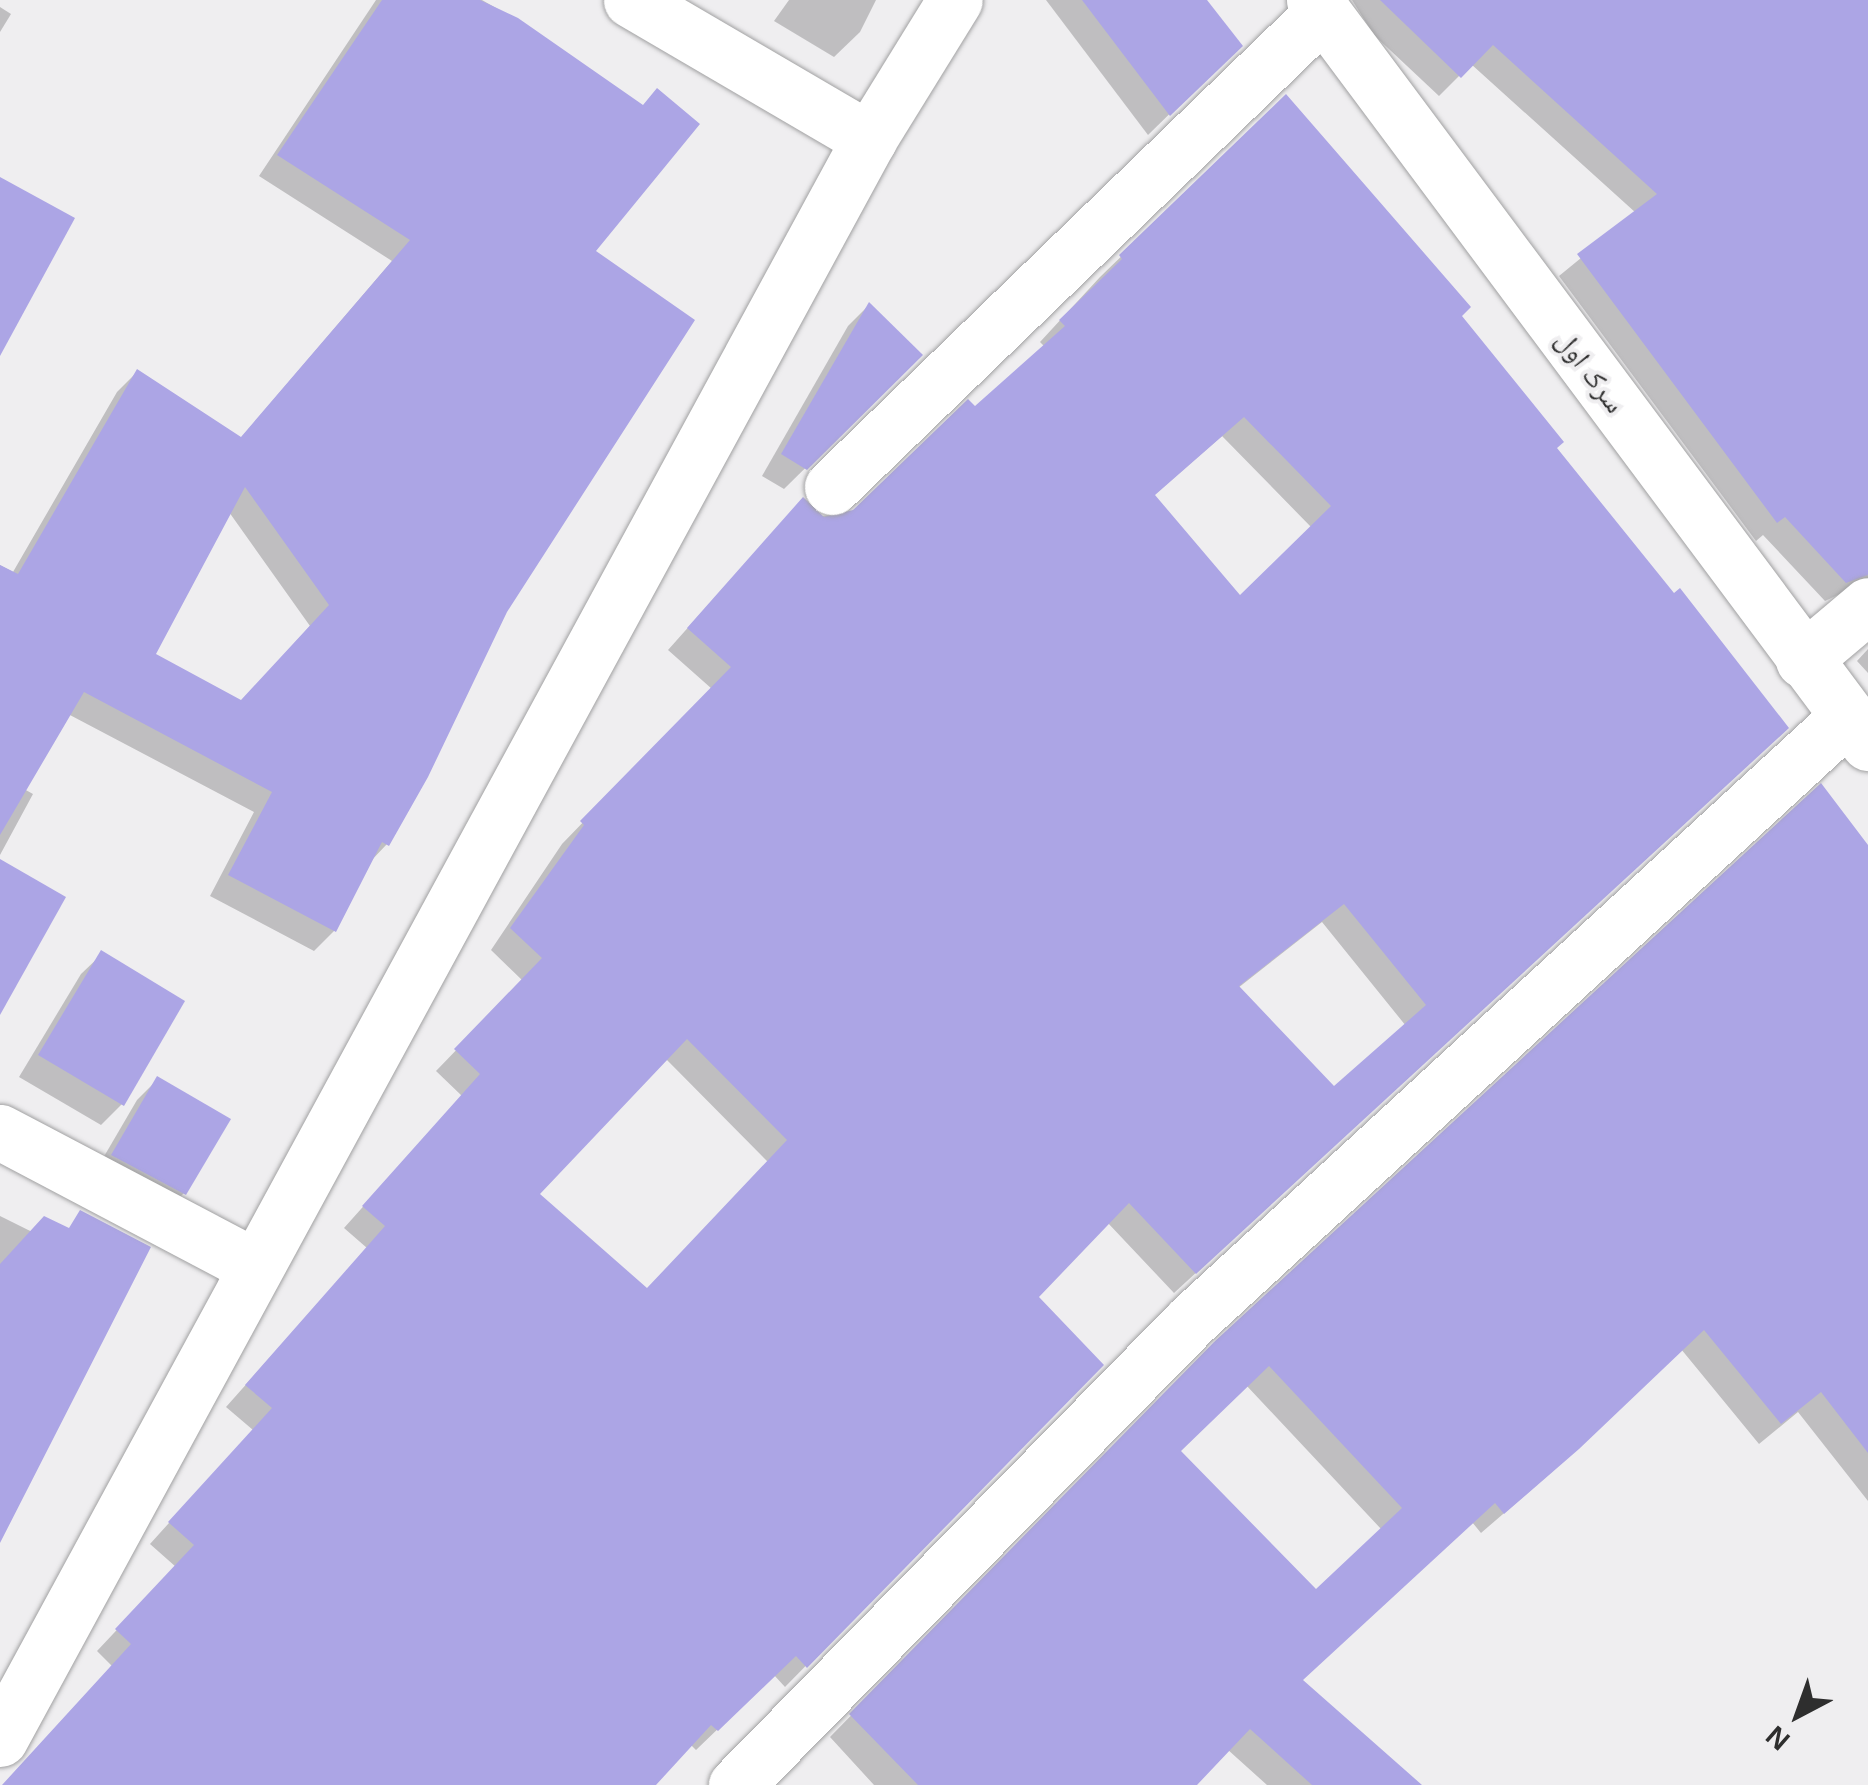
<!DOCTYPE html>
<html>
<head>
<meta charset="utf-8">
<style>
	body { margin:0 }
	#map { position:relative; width:1868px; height:1785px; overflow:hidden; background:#efeef0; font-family:Helvetica,"Noto Naskh Arabic",sans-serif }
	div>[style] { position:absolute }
	.shadow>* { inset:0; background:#0003 }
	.building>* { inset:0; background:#aca5e5 }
	.roads { filter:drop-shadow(0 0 2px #a1a1a2) drop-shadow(0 0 2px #a1a1a2) }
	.minor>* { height:55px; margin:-27.5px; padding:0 27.5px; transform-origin:27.5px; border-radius:27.5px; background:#fff }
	span { translate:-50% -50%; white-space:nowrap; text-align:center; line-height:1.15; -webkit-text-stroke:8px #efeef0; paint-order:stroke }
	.street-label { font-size:28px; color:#2e2e2e }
	.north { position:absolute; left:1748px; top:1665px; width:100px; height:100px; -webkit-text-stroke:8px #efeef0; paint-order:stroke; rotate:221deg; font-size:28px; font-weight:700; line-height:40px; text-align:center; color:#2e2e2e }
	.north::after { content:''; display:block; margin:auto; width:35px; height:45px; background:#2e2e2e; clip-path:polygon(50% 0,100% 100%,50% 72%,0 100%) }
</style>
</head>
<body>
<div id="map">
	<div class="shadow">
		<div style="clip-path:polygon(evenodd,376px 0,482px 0,517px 20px,593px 252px,505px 610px,387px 844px,369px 863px,334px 931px,314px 951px,210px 896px,254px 812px,68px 714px,24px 789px,33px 794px,0 855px,0 565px,13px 572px,117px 392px,137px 372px,240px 439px,392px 261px,259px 176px,376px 0,229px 512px,310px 626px,241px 702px,153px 655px,229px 512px)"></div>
		<div style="clip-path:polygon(789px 0,876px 0,860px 32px,834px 57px,774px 21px)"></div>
		<div style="clip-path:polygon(1046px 0,1204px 0,1239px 46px,1148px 135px)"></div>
		<div style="clip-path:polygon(1352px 0,1868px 0,1868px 604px,1842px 593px,1825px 601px,1763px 535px,1756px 541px,1559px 276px,1636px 213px,1471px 64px,1439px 96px,1374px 35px)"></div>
		<div style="clip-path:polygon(0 7px,11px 14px,0 32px)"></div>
		<div style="clip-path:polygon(evenodd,1286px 97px,1459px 316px,1765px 749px,1174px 1293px,1107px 1222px,1036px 1297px,1101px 1365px,785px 1687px,774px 1675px,696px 1750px,690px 1744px,653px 1785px,3px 1785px,112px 1666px,97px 1651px,176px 1567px,150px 1544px,253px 1430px,226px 1407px,367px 1248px,344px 1228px,462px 1096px,436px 1071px,523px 981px,491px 950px,562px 844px,712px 689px,668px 650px,783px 521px,854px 512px,1045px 347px,1040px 342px,1100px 277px,1286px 97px,1222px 436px,1312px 528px,1240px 599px,1153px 496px,1222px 436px,1286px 97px,1322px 922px,1406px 1026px,1333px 1089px,1238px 988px,1322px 922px,1286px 97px,665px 1058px,768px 1162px,646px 1291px,536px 1194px,665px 1058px)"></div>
		<div style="clip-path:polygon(869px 305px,920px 355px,784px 489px,762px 476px,848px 326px)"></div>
		<div style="clip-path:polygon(1868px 649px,1868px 673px,1857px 661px)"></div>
		<div style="clip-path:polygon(evenodd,1868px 849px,1868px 1501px,1798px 1412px,1759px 1444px,1681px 1349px,1554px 1470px,1481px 1533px,1472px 1522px,1300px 1681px,1419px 1785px,1267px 1785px,1227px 1749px,1193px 1785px,874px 1785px,830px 1737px,1215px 1344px,1868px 849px,1246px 1385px,1382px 1530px,1316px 1593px,1178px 1451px,1246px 1385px)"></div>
		<div style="clip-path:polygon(102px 954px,122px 1104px,101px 1125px,19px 1077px,81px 974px)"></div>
		<div style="clip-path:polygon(158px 1079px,184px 1193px,163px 1214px,92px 1177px,137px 1100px)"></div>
		<div style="clip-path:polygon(0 1216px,129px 1280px,0 1513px)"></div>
	</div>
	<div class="building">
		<div style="clip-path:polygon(evenodd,382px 0,480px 0,518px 18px,643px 105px,657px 88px,700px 124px,596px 251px,695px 320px,507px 612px,428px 777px,389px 846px,382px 842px,336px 932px,228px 875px,272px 792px,84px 692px,0 835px,0 565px,18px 574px,137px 369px,241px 437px,410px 240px,277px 155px,382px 0,245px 487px,329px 605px,241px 700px,156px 654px,245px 487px)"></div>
		<div style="clip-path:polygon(1082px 0,1207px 0,1243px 46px,1170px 116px)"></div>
		<div style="clip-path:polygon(1380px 0,1868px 0,1868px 575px,1846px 583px,1785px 517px,1777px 523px,1577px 254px,1657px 194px,1493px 45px,1461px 78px)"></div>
		<div style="clip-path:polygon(evenodd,1286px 94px,1471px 307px,1462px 316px,1564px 442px,1557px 448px,1674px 593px,1680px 588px,1789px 728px,1196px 1274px,1129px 1203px,1039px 1297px,1104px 1365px,807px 1668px,796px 1656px,718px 1731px,711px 1725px,656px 1785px,2px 1785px,131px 1644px,115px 1629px,194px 1545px,168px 1522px,272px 1408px,245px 1385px,385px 1226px,362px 1206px,480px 1074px,454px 1049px,542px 958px,510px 928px,584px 825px,580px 821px,731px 667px,687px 628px,803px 497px,824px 517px,853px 510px,968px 399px,975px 406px,1065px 326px,1059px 320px,1122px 259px,1119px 255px,1286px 94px,1244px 417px,1331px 506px,1240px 595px,1155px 495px,1244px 417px,1286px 94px,1344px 904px,1426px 1005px,1334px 1086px,1239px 986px,1344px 904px,1286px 94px,687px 1039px,787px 1140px,647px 1288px,540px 1194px,687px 1039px)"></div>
		<div style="clip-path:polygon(0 177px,75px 218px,0 356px)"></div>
		<div style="clip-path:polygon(869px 302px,923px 355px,807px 470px,781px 454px)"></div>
		<div style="clip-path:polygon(evenodd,1821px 783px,1868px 845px,1868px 1453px,1821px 1392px,1781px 1424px,1704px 1330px,1579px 1449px,1504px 1514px,1495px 1503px,1303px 1680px,1422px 1785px,1312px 1785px,1250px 1729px,1197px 1785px,918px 1785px,849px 1714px,1214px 1342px,1821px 783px,1269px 1366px,1402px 1508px,1316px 1589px,1181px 1451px,1269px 1366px)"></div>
		<div style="clip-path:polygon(0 859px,66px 897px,0 1015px)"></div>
		<div style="clip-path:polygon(101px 950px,185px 1001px,124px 1106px,38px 1055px)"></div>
		<div style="clip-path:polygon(157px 1076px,231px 1119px,186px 1195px,111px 1155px)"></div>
		<div style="clip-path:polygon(80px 1210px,151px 1247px,0 1543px,0 1264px,44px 1216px,69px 1228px)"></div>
	</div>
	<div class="roads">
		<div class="minor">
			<div style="left:631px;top:0;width:276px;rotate:30.3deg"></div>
			<div style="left:1314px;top:0;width:927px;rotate:53.29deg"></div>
			<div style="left:832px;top:487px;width:683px;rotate:-44.05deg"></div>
			<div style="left:1803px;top:660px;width:85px;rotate:-40.2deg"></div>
			<div style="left:0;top:1132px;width:285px;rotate:27.8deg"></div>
			<div style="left:0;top:1739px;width:1821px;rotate:-61.49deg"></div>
			<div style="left:869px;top:139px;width:163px;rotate:-58.3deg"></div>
			<div style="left:736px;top:1785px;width:651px;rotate:-45.56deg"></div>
			<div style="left:1192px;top:1320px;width:890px;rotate:-42.63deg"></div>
		</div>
	</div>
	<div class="street-label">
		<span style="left:1590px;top:372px;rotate:53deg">سرک اول</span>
	</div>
	<div class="north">N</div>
</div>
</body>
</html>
